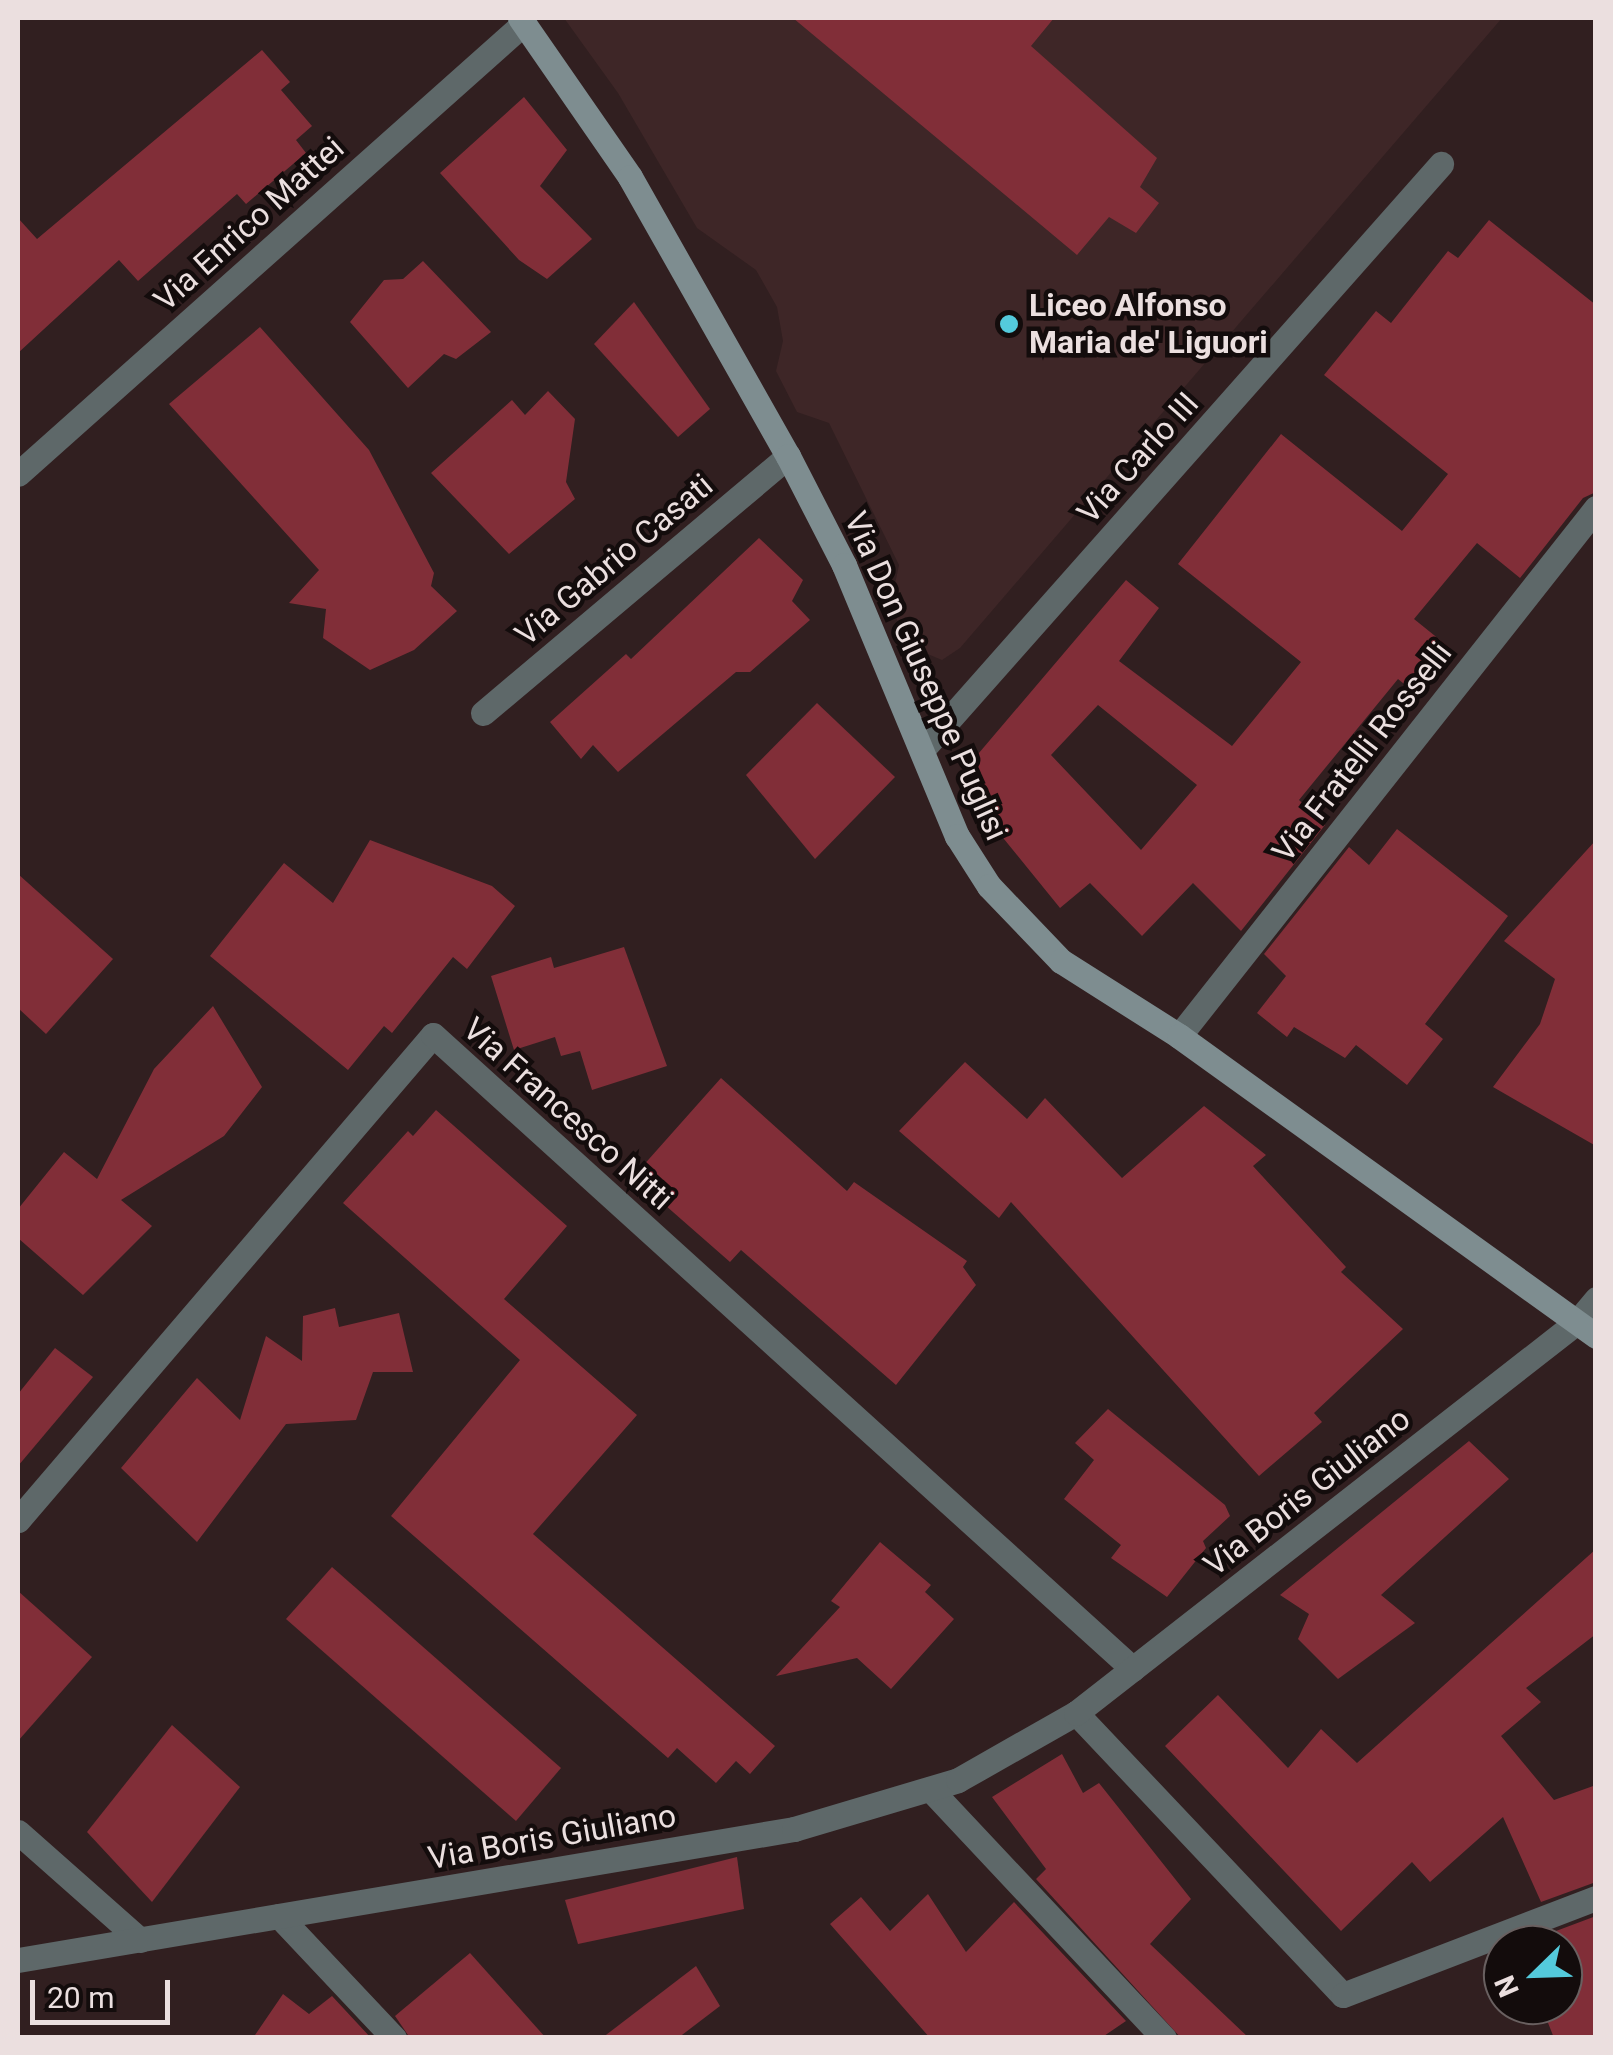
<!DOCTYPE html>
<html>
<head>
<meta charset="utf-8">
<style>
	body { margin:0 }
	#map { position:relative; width:1613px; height:2055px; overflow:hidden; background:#311f20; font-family:Roboto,sans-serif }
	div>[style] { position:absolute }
	.built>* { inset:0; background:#3e2627 }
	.building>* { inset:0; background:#812e38 }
	.street>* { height:25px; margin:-12.5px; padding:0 12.5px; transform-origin:12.5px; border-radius:12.5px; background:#5e6869 }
	.secondary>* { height:25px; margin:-12.5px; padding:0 12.5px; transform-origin:12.5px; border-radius:12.5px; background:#7e8d90 }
	.dots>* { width:28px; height:28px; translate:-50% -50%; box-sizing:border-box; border:5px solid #130c0c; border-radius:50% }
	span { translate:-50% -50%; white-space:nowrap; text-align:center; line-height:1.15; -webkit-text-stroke:9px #130c0c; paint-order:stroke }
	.street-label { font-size:32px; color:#ebdfdf }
	.poi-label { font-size:32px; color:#ebdfdf; font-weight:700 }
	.left { translate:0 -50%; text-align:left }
	.frame { position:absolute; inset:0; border:20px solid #ebdfdf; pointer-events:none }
	.north { position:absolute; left:1483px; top:1925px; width:100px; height:100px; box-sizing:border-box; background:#130c0c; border:2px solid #696060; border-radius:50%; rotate:247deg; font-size:28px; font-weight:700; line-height:40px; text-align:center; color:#ebdfdf }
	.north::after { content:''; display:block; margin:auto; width:35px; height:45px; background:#54cadc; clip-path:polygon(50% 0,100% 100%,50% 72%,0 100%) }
	.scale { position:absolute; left:30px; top:1980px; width:140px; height:45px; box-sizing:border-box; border:5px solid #ebdfdf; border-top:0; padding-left:12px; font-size:30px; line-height:35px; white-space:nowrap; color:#ebdfdf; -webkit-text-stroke:8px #130c0c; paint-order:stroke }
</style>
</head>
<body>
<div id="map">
	<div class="built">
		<div style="clip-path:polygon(564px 18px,1502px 18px,960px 648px,942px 660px,906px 645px,891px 603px,899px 565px,829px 423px,797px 412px,776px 371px,783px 341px,777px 307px,756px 270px,697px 228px,618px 93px)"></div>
	</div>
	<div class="building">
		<div style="clip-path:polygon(793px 18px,1054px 18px,1031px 46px,1157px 158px,1140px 187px,1159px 203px,1136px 233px,1109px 217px,1077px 255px)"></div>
		<div style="clip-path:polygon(262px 50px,290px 82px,281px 90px,312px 126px,296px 140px,306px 153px,246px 204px,237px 194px,138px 281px,119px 260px,18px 353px,18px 218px,37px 239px)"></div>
		<div style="clip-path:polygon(524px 97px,567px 150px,540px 186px,592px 239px,547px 279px,519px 260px,440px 173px)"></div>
		<div style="clip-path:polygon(evenodd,1489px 220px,1596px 305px,1596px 492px,1583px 498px,1520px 578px,1477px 543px,1414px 619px,1450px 648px,1414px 692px,1398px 679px,1299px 800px,1325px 825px,1241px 931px,1193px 883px,1142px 936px,1090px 883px,1060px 908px,956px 780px,1126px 580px,1159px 608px,1119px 661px,1232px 746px,1301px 662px,1178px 564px,1281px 434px,1402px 531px,1448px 474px,1324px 375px,1376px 311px,1391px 323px,1448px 251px,1458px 258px,1489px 220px,1098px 705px,1197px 785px,1141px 850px,1051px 755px,1098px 705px)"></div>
		<div style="clip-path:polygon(423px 261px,491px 332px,456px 359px,444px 354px,408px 388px,350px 322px,384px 280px,403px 279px)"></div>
		<div style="clip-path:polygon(634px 302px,710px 409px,678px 437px,594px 344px)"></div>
		<div style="clip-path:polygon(260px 327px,369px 450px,434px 573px,431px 586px,457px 611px,414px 650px,370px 670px,323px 638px,326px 609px,289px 603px,319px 570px,169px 404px)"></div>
		<div style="clip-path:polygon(548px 391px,575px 419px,566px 482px,575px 499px,509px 554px,431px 473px,512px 400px,525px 415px)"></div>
		<div style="clip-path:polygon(759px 538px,803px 580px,792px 601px,810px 620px,750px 672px,736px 672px,618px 772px,593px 745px,581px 759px,550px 722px,626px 654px,631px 659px)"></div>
		<div style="clip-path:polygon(817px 703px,895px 777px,815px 859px,746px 775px)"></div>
		<div style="clip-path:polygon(1397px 829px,1508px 916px,1425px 1024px,1443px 1039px,1407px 1085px,1356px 1045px,1345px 1058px,1294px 1027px,1287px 1037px,1257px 1013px,1286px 976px,1264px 954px,1349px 847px,1369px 865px)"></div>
		<div style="clip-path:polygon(370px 840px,492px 886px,515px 906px,467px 969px,453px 957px,392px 1033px,384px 1026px,348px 1070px,210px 956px,284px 863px,333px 903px)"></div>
		<div style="clip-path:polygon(1596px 840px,1596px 1146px,1493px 1087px,1540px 1024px,1555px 979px,1504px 941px)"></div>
		<div style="clip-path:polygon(18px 874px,113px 959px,46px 1034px,18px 1008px)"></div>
		<div style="clip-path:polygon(624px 947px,667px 1066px,592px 1090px,580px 1051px,561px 1056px,555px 1037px,514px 1050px,491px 976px,551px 957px,554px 968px)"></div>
		<div style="clip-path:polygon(213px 1006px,262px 1087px,224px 1136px,121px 1200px,152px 1226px,83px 1295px,18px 1238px,18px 1209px,64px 1152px,97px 1179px,154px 1069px)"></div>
		<div style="clip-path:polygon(965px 1062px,1027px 1119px,1045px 1098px,1122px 1178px,1204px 1106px,1266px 1155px,1253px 1166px,1346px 1267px,1341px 1272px,1403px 1329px,1314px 1413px,1322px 1422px,1259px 1476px,1011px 1202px,999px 1218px,899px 1131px)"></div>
		<div style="clip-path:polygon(721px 1078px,847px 1191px,854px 1182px,967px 1261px,963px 1267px,976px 1285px,896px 1385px,741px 1250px,730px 1262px,633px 1177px)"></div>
		<div style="clip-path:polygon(436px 1110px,567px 1226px,504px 1299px,637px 1415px,533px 1534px,775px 1746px,750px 1774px,736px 1761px,716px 1783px,677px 1748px,668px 1758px,391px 1516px,520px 1360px,343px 1203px,408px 1131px,413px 1136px)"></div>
		<div style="clip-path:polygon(335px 1308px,339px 1327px,399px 1313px,413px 1372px,373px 1372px,356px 1420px,286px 1424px,197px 1542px,121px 1468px,197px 1378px,240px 1420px,266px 1336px,302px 1361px,303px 1316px)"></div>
		<div style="clip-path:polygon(55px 1348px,93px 1377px,18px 1466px,18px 1394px)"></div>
		<div style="clip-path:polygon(1108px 1409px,1225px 1505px,1230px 1516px,1203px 1541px,1206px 1548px,1167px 1597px,1111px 1558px,1121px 1545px,1064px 1499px,1094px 1460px,1075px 1443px)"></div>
		<div style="clip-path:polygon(1469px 1441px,1509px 1479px,1381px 1595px,1415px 1623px,1338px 1679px,1298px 1639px,1309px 1614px,1280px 1595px)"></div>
		<div style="clip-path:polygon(880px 1542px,931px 1585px,925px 1592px,954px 1619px,891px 1689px,857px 1658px,776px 1676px,840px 1607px,831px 1601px)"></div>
		<div style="clip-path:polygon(1596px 1549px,1596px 1634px,1526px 1688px,1541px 1702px,1501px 1736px,1554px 1800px,1596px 1785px,1596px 1882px,1541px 1902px,1503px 1817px,1430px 1882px,1412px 1862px,1341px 1931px,1165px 1746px,1218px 1695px,1288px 1768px,1321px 1729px,1357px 1763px)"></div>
		<div style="clip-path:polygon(332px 1567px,561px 1768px,516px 1821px,286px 1619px)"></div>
		<div style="clip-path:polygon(18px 1591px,92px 1657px,18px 1741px)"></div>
		<div style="clip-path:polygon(172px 1725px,240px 1787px,152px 1902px,87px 1832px)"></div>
		<div style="clip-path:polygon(1062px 1754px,1083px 1793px,1099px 1783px,1191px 1899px,1150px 1944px,1249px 2038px,1181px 2038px,1036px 1879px,1046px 1869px,992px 1797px)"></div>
		<div style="clip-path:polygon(737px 1857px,744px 1909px,578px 1944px,565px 1900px)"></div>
		<div style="clip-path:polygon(928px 1894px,966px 1952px,1014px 1902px,1126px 2021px,1101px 2038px,930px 2038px,830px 1924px,861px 1897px,890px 1931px)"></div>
		<div style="clip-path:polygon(1596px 1916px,1596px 2038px,1554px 2038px,1541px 2005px,1563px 2005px,1563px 1945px,1519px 1945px)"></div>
		<div style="clip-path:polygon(470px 1953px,546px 2038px,410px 2038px,395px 2016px)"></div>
		<div style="clip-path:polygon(696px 1966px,720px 2006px,678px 2038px,602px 2038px)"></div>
		<div style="clip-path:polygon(283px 1994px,309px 2014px,332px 1996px,371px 2038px,253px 2038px)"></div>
	</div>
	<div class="street">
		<div style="left:18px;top:474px;width:678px;rotate:-41.71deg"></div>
		<div style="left:483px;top:713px;width:399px;rotate:-40.1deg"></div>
		<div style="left:922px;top:750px;width:783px;rotate:-48.47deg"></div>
		<div style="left:1179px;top:1036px;width:673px;rotate:-51.7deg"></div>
		<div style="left:18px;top:1520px;width:638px;rotate:-49.45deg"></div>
		<div style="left:433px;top:1035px;width:944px;rotate:42.17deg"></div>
		<div style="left:1076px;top:1713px;width:388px;rotate:46.6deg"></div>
		<div style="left:1343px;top:1995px;width:271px;rotate:-21deg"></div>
		<div style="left:930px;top:1789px;width:342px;rotate:46.8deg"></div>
		<div style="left:18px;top:1832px;width:163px;rotate:41.5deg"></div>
		<div style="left:279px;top:1916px;width:168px;rotate:46.7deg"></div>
		<div style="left:18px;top:1960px;width:787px;rotate:-9.58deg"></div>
		<div style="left:794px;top:1829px;width:171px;rotate:-16.6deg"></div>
		<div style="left:958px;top:1780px;width:136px;rotate:-29.6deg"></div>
		<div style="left:1076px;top:1713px;width:636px;rotate:-37.97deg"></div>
		<div style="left:1577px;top:1322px;width:30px;rotate:-50deg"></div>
	</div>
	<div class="secondary">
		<div style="left:520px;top:18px;width:193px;rotate:55.3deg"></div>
		<div style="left:630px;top:177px;width:321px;rotate:60.5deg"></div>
		<div style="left:788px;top:456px;width:123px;rotate:62.8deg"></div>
		<div style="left:844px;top:565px;width:294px;rotate:67.4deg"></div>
		<div style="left:957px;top:836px;width:59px;rotate:57.4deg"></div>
		<div style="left:989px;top:886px;width:104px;rotate:46.2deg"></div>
		<div style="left:1061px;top:961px;width:140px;rotate:32.4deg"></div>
		<div style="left:1179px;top:1036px;width:514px;rotate:35.73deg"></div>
	</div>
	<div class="dots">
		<div style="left:1009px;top:324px;background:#54cadc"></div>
	</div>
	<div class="street-label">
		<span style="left:249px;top:224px;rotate:-42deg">Via Enrico Mattei</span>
		<span style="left:1138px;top:458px;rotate:-48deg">Via Carlo III</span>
		<span style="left:614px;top:560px;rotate:-40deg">Via Gabrio Casati</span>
		<span style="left:926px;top:676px;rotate:66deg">Via Don Giuseppe Puglisi</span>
		<span style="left:1362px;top:752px;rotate:-52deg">Via Fratelli Rosselli</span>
		<span style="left:568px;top:1114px;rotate:42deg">Via Francesco Nitti</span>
		<span style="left:1307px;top:1492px;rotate:-38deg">Via Boris Giuliano</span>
		<span style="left:552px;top:1837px;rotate:-10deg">Via Boris Giuliano</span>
	</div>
	<div class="poi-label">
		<span class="left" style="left:1029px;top:324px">Liceo Alfonso<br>Maria de' Liguori</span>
	</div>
	<div class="frame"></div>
	<div class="north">N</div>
	<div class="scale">20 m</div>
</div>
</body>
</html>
